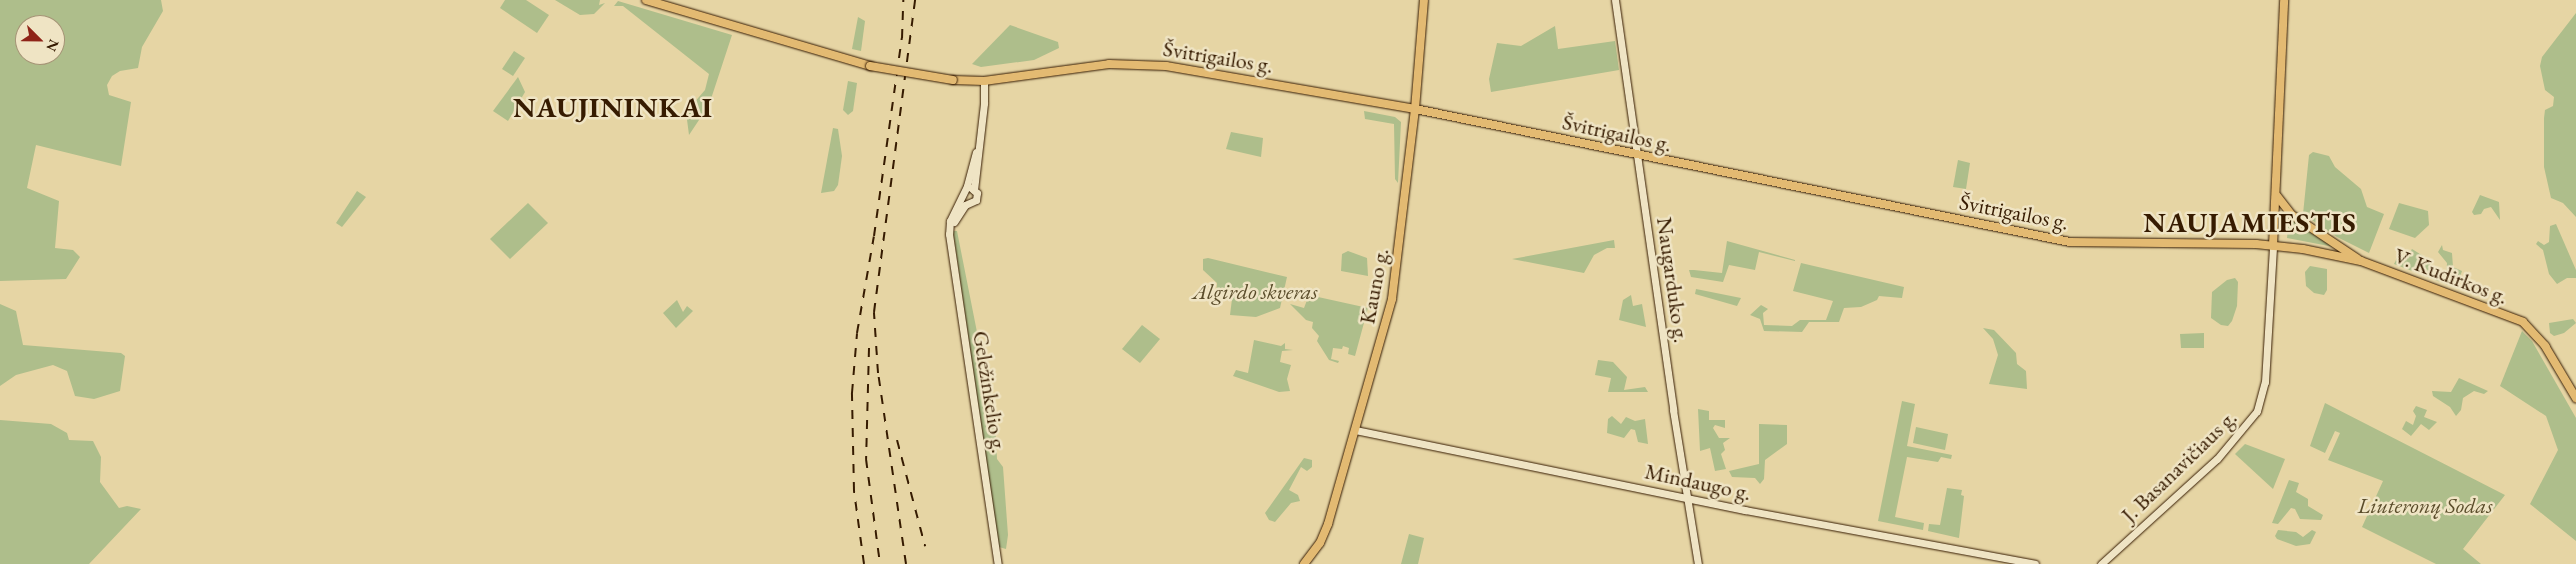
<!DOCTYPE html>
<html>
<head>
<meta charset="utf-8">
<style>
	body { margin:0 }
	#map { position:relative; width:2576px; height:564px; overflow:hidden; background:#e6d5a4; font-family:"EB Garamond",serif }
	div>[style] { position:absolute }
	.green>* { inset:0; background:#aebe8b }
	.roads { filter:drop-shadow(0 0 1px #361b01) drop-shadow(0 0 1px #361b01) }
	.secondary>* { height:7px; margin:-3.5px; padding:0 3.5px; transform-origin:3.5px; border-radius:3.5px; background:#efe4c4 }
	.primary>* { height:8px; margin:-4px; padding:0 4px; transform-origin:4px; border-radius:4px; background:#e3ba72 }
	.rail>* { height:2px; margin-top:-1px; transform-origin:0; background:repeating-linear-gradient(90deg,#361b01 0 9px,transparent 0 18px) }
	.bridges { filter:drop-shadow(0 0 1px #361b01) drop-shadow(0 0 1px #361b01) }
	.primary-bridge>* { height:8px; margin:-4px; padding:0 4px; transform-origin:4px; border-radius:4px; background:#e3ba72 }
	span { translate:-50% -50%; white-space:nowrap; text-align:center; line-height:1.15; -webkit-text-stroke:5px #efe4c4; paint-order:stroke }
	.street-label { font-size:22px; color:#361b01 }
	.park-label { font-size:22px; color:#5a4c2a; font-style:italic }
	.district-label { font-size:28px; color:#361b01; font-weight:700; letter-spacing:1px }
	.north { position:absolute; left:15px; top:15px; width:50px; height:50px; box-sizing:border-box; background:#efe4c4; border:1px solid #a59476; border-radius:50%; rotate:113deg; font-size:14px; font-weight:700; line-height:20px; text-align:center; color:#361b01 }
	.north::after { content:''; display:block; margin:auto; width:18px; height:22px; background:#8f2418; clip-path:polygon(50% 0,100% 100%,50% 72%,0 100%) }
</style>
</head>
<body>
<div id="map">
	<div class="green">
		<div style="clip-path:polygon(evenodd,0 0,161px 0,163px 11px,142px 47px,138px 68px,120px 71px,112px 76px,107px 85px,109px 95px,131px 102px,121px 166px,36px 145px,27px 188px,59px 201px,55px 248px,73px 250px,80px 257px,66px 279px,0 281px,0 0,25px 25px,55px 25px,55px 55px,25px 55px,25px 25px)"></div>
		<div style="clip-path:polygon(505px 0,526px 0,549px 15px,537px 33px,500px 8px)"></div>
		<div style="clip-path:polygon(555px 0,600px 0,599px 5px,605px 3px,594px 14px,580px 15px)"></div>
		<div style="clip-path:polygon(618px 1px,732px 35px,709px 105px,689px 135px,686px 112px,705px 90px,709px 74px,623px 6px,614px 6px)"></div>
		<div style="clip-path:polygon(2576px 13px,2576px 217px,2563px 203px,2551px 198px,2544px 167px,2544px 118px,2545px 110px,2553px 106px,2554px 97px,2545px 90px,2540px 66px,2542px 57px)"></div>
		<div style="clip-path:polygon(858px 17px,865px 21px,861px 51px,852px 49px)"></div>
		<div style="clip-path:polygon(1010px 25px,1058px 42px,1059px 48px,1034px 60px,981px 67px,972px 64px)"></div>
		<div style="clip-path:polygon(1555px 26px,1558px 49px,1615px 41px,1619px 70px,1491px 92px,1489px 79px,1497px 43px,1521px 46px)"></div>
		<div style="clip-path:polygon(514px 51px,525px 58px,513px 76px,502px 69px)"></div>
		<div style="clip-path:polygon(518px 77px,525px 92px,508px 121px,493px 111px)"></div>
		<div style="clip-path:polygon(848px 81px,857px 83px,853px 111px,848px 115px,843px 110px)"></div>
		<div style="clip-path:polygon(1364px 111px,1395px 117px,1401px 122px,1398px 183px,1395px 179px,1394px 124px,1365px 119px)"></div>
		<div style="clip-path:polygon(833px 128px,838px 129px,842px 156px,838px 185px,834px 191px,821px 193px)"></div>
		<div style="clip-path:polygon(1231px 132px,1263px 138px,1261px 157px,1226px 149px)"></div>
		<div style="clip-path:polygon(2313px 152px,2329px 156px,2335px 167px,2361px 189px,2367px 207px,2384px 214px,2369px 253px,2337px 237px,2303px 214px,2309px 155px)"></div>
		<div style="clip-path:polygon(1958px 160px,1970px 163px,1966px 189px,1953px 187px)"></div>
		<div style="clip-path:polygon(357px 191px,366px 197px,342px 227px,336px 223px)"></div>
		<div style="clip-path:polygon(2480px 195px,2499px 202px,2500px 220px,2491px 207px,2484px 209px,2481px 214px,2474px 215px,2472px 212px)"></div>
		<div style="clip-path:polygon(528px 203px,548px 223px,510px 259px,490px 239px)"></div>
		<div style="clip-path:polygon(2399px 203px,2428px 211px,2429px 225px,2415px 238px,2389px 229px)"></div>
		<div style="clip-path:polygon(2289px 218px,2334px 247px,2287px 238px)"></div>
		<div style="clip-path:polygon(2556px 224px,2576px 270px,2576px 278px,2567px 278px,2557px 284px,2549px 274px,2543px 250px,2536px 244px,2538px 241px,2544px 245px,2549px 242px,2550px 226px)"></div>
		<div style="clip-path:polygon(953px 231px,957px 231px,995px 423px,997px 459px,1003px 467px,1008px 535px,1006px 549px,999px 547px)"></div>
		<div style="clip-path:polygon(1614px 240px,1615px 248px,1607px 248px,1594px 255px,1584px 273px,1512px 259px)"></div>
		<div style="clip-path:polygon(1727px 241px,1795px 260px,1795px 261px,1759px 252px,1755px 270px,1729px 265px,1723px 282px,1691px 277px,1689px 270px,1694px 270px,1722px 273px)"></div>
		<div style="clip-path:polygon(2442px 245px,2443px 250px,2452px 253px,2453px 267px,2462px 271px,2456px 288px,2394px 264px,2397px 258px,2404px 260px,2412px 249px,2428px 259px,2431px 267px,2429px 274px,2446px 279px,2447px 263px,2438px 252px)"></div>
		<div style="clip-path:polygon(1348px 251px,1367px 258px,1368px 276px,1341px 271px,1342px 254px)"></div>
		<div style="clip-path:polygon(1208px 258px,1287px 277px,1280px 308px,1256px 317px,1230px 315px,1232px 299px,1216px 296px,1217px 283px,1203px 270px,1203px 259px)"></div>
		<div style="clip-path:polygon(1801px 263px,1904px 287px,1902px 298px,1879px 296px,1877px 300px,1861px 307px,1844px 308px,1839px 322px,1809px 322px,1802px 332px,1764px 331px,1760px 319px,1750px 315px,1761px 305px,1768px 309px,1763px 313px,1764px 325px,1792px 326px,1800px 320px,1826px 320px,1833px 301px,1793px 291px)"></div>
		<div style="clip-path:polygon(2310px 266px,2327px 269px,2327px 290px,2324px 295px,2314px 293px,2306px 286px,2305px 272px)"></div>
		<div style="clip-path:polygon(2235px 278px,2238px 282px,2237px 306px,2232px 321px,2228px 326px,2221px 325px,2211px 318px,2212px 292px,2227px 280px)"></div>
		<div style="clip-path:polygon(1696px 289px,1741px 298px,1737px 306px,1695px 294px)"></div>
		<div style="clip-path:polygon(1309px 295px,1368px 308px,1355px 356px,1348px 354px,1349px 348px,1343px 346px,1342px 349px,1333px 348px,1332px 354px,1331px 359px,1339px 361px,1338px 363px,1329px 360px,1317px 341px,1319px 336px,1312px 328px,1313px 322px,1306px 320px,1290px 304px,1304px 308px)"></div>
		<div style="clip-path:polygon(1631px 295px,1633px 306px,1642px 304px,1646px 327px,1619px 320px,1623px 300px)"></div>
		<div style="clip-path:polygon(677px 300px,683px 312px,687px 306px,693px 311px,676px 328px,663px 313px)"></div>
		<div style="clip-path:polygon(0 304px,16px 311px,23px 345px,121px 353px,125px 356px,120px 391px,94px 399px,75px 396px,67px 371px,53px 365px,16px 375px,0 386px)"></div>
		<div style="clip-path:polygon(2573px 319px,2576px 323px,2564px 333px,2554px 336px,2550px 333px,2549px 323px)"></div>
		<div style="clip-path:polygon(1142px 325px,1160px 339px,1140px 363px,1122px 349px)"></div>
		<div style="clip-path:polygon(1983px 328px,1994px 330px,2016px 353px,2017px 364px,2026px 371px,2027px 389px,1989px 384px,1998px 355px,1993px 339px)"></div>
		<div style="clip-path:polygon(2522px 331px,2532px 341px,2576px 418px,2576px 541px,2530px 504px,2558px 450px,2546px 416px,2500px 386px)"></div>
		<div style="clip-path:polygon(2204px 333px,2204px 348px,2181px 348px,2180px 334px)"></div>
		<div style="clip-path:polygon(1254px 340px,1281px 346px,1285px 343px,1285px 349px,1293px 350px,1282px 351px,1280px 362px,1291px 365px,1287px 379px,1290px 391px,1279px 392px,1233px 376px,1236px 370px,1248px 373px)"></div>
		<div style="clip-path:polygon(1598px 360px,1613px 362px,1627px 377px,1624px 390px,1645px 387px,1648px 392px,1608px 392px,1611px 378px,1595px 375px)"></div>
		<div style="clip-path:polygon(2459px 378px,2488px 391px,2484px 394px,2474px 391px,2463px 398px,2461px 410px,2456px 416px,2450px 407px,2433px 396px,2432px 391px,2451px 392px)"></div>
		<div style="clip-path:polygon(1902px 401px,1915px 404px,1907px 446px,1952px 455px,1951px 459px,1941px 457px,1938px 462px,1907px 457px,1895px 517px,1924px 523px,1923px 530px,1878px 521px)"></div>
		<div style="clip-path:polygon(2325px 403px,2505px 495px,2463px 549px,2481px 564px,2436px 564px,2362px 527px,2383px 481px,2328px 460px,2340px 433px,2335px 431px,2325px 453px,2310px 446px)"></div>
		<div style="clip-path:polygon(2416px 406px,2427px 410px,2424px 417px,2437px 422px,2429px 430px,2421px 424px,2411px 436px,2402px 429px,2406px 421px,2413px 425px,2416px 416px,2413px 411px)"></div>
		<div style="clip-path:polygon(1698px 409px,1709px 411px,1709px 420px,1725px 420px,1725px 428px,1715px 425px,1713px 428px,1719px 438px,1730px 438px,1723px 443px,1725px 450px,1721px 454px,1726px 469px,1715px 471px,1710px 448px,1700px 451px)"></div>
		<div style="clip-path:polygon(1612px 416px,1621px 424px,1626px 417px,1635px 421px,1645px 419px,1648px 444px,1638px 442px,1635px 430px,1631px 429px,1624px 438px,1607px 433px,1608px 419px)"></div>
		<div style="clip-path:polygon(0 420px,51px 424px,67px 433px,69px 440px,93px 441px,101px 457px,100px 482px,119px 508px,127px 506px,141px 509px,89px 564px,0 564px)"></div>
		<div style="clip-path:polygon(1759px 424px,1787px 425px,1787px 444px,1765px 460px,1764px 479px,1760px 484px,1755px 478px,1732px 477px,1729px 471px,1759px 464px)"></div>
		<div style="clip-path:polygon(1916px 427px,1948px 434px,1945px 450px,1913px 443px)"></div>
		<div style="clip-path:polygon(2245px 444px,2285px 459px,2273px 489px,2235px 454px)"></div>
		<div style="clip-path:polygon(1304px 458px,1312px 460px,1312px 467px,1307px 471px,1301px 467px,1289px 490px,1298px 495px,1300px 501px,1291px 503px,1275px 522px,1269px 520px,1265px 513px)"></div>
		<div style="clip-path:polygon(2289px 480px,2299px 483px,2296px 492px,2308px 499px,2308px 506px,2323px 515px,2321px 520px,2300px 519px,2295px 509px,2291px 508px,2278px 524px,2272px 523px)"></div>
		<div style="clip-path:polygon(1947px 488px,1962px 490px,1961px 495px,1964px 496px,1959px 538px,1928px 531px,1929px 524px,1940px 525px)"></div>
		<div style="clip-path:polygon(2278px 530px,2296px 532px,2303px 537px,2312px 530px,2316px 532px,2310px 544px,2296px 546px,2277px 539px,2275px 536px)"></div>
		<div style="clip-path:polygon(1409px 534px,1424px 538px,1418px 564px,1401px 564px)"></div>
	</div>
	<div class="roads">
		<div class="secondary">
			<div style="left:1615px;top:0;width:414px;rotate:81.9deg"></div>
			<div style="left:1673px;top:410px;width:156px;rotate:80.8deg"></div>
			<div style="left:976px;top:152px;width:35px;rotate:105deg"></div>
			<div style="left:967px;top:186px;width:39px;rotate:116deg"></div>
			<div style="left:950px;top:221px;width:13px;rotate:94deg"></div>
			<div style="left:949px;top:234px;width:334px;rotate:81.6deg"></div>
			<div style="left:974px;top:190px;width:88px;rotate:-83.4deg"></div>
			<div style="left:984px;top:103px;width:22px;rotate:-90deg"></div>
			<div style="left:954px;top:222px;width:20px;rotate:-57deg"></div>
			<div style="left:965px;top:205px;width:12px;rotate:-24deg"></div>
			<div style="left:976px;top:200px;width:7px;rotate:-82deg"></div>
			<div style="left:977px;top:193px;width:8px;rotate:-140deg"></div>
			<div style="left:1355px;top:430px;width:398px;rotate:11.6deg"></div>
			<div style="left:1745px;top:510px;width:295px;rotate:10.5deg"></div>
			<div style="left:2101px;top:564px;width:156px;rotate:-42.2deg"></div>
			<div style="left:2217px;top:459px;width:62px;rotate:-50.2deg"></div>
			<div style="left:2257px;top:411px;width:30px;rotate:-75deg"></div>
			<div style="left:2265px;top:382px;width:136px;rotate:-86.6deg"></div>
		</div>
		<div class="primary">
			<div style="left:646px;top:0;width:234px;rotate:16.4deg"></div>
			<div style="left:953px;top:80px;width:31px;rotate:2deg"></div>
			<div style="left:984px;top:81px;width:126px;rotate:-7.7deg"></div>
			<div style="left:1109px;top:64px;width:57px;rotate:2deg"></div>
			<div style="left:1166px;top:66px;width:253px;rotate:9.8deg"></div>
			<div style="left:1415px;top:109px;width:668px;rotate:11.48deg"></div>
			<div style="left:2070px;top:242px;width:186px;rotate:0.6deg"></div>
			<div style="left:2256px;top:244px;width:47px;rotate:6.1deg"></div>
			<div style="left:2303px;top:249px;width:59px;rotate:11.7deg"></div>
			<div style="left:2361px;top:261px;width:173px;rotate:20.6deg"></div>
			<div style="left:2523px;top:322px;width:33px;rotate:47deg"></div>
			<div style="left:2545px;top:346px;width:61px;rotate:59.2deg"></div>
			<div style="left:2277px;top:196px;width:24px;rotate:52deg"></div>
			<div style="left:2292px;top:215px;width:79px;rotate:33.7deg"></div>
			<div style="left:2273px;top:246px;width:246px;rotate:-87.4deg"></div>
			<div style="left:1304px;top:564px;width:26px;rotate:-53deg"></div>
			<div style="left:1320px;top:543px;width:21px;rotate:-67deg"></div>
			<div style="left:1328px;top:524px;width:234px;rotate:-74.1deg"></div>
			<div style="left:1392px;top:299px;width:191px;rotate:-83.1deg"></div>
			<div style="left:1415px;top:109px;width:109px;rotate:-85.3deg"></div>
		</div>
	</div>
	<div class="rail">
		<div style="left:869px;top:348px;width:111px;rotate:91.5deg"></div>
		<div style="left:866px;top:459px;width:106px;rotate:82.4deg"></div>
		<div style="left:897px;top:440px;width:110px;rotate:75.2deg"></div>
		<div style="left:864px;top:564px;width:74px;rotate:-97.8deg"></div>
		<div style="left:854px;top:491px;width:98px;rotate:-91.2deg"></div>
		<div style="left:852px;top:393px;width:60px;rotate:-85.2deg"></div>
		<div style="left:857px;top:333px;width:98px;rotate:-80.1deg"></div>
		<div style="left:874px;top:236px;width:200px;rotate:-82deg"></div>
		<div style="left:902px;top:38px;width:38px;rotate:-88deg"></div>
		<div style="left:906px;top:564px;width:193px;rotate:-98.3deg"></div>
		<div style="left:878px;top:373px;width:61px;rotate:-93.8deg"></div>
		<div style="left:874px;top:312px;width:315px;rotate:-82.5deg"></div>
	</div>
	<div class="bridges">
		<div class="primary-bridge">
			<div style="left:870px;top:66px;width:84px;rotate:9.6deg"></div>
		</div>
	</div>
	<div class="street-label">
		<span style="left:1218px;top:57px;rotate:9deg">Švitrigailos g.</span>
		<span style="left:1617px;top:133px;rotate:12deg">Švitrigailos g.</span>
		<span style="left:2014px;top:212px;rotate:11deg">Švitrigailos g.</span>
		<span style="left:2451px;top:276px;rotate:21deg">V. Kudirkos g.</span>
		<span style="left:1673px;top:280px;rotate:82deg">Naugarduko g.</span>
		<span style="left:1374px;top:286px;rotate:-79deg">Kauno g.</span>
		<span style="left:990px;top:392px;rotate:81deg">Geležinkelio g.</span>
		<span style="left:2179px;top:466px;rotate:-44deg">J. Basanavičiaus g.</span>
		<span style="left:1698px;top:482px;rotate:12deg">Mindaugo g.</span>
	</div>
	<div class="park-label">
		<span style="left:1255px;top:292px">Algirdo skveras</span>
		<span style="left:2425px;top:506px">Liuteronų Sodas</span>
	</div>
	<div class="district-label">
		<span style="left:613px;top:107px">NAUJININKAI</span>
		<span style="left:2250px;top:222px">NAUJAMIESTIS</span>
	</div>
	<div class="north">N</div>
</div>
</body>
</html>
